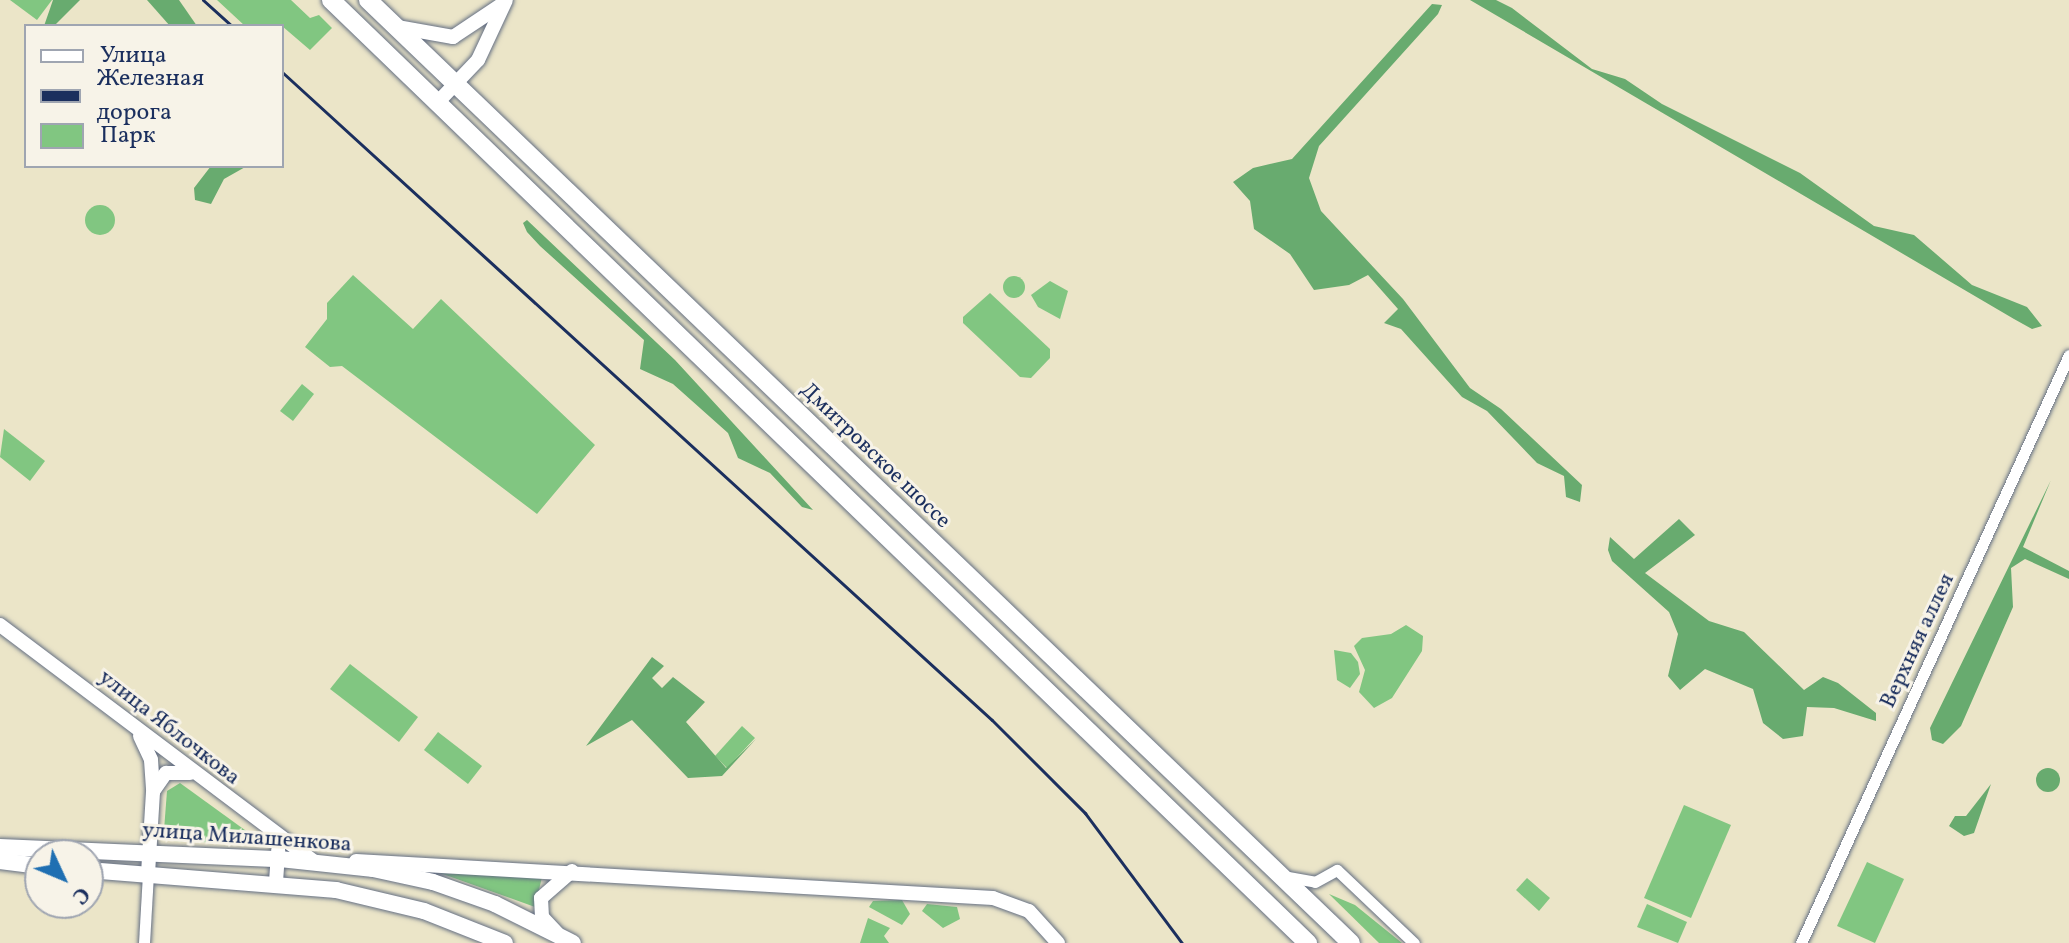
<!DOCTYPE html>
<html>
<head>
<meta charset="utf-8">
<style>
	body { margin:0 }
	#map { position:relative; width:2069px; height:943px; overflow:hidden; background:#ebe5c8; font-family:Vollkorn,serif }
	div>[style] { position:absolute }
	.green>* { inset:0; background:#81c681 }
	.round { border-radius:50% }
	.forest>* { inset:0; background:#68ab6f }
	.roads { filter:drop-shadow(0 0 2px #646f83) drop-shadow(0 0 2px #646f83) }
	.minor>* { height:11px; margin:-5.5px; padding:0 5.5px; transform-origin:5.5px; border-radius:5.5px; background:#fff }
	.tertiary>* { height:14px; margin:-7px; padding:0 7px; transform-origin:7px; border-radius:7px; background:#fff }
	.secondary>* { height:16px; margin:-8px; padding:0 8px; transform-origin:8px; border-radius:8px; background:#fff }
	.primary>* { height:18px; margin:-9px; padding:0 9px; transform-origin:9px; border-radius:9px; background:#fff }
	.rail>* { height:3px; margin:-1.5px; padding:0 1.5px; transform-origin:1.5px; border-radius:1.5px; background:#1b2f5e }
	span { translate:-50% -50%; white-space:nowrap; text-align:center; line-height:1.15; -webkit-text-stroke:6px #f7f3e8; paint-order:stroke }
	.street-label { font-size:22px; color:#1b2f5e }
	.legend { position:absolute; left:24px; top:24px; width:260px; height:144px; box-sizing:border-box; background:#f7f3e8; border:2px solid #9fa5b1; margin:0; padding:10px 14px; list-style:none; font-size:24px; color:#1b2f5e }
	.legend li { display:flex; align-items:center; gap:16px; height:40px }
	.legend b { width:40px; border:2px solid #9fa5b1 }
	.north { position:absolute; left:24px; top:839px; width:80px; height:80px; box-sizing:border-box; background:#f7f3e8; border:2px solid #9fa5b1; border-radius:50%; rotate:134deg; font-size:22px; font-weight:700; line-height:32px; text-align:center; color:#1b2f5e }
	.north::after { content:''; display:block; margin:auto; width:28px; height:36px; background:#1f6fb2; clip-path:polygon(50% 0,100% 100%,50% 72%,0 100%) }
</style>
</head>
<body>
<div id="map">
	<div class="green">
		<div style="clip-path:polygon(10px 0,52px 0,37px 20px)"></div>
		<div style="clip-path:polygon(217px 0,291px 0,310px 18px,319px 15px,332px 28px,310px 50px,282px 26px,245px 26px)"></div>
		<div class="round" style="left:85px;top:205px;width:30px;height:30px"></div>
		<div style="clip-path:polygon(353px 275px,413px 329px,441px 299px,595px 445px,537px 514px,342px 366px,330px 367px,305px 347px,327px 319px,327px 303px)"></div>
		<div class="round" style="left:1003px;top:276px;width:22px;height:22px"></div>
		<div style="clip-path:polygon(1050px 281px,1068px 291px,1060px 319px,1038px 307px,1031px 295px)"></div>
		<div style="clip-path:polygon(990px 293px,1050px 349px,1050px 358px,1031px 378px,1020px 377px,963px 323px,963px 317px)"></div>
		<div style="clip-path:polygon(302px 384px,314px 394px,293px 421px,280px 411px)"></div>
		<div style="clip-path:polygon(4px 429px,45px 461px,30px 481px,0 457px)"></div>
		<div style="clip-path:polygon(1406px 625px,1423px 636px,1422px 651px,1392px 698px,1374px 708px,1359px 692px,1365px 670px,1354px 646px,1362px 638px,1391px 634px)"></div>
		<div style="clip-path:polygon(1334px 650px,1351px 653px,1358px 662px,1360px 674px,1350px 688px,1337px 680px)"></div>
		<div style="clip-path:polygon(350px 664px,418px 717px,399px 742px,330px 689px)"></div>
		<div style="clip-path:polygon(742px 726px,755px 738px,727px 768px,715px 756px)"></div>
		<div style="clip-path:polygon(438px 732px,482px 766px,468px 784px,424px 750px)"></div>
		<div style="clip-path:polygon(180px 783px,249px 833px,249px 844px,173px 841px,164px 830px,167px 791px)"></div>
		<div style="clip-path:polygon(1684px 805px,1731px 825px,1691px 918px,1644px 898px)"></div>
		<div style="clip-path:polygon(1867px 862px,1904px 879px,1875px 943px,1837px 926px)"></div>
		<div style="clip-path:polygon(440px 873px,542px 877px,535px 907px)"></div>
		<div style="clip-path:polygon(1527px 878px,1550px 898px,1539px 911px,1516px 890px)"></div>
		<div style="clip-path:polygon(1329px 894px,1355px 905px,1402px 943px,1379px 943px)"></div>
		<div style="clip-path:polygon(902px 900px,910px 914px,902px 925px,869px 907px,873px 901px)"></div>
		<div style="clip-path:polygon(927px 904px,957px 907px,960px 919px,943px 928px,922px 911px)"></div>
		<div style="clip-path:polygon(1647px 904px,1687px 922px,1678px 943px,1637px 927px)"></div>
		<div style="clip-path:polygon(868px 918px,890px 928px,884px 936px,889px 943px,860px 943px)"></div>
	</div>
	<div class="forest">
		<div style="clip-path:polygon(53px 0,80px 0,54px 26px,44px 26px)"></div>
		<div style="clip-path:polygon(147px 0,179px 0,197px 26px,170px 26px)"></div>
		<div style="clip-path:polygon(1470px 0,1496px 0,1512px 8px,1592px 69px,1625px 79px,1662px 104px,1800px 173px,1874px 226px,1914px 235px,1972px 285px,2027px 307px,2042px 326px,2032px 329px,2014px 319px)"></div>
		<div style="clip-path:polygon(1432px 4px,1442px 5px,1438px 14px,1319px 146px,1309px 178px,1321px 211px,1403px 299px,1470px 388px,1501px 409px,1582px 485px,1580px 502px,1566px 497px,1564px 476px,1537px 463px,1487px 411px,1462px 397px,1401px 329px,1384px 323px,1398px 309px,1368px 275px,1349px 285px,1314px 290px,1290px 254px,1254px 229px,1250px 201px,1233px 182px,1253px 168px,1292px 159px)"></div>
		<div style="clip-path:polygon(211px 166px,247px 166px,224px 179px,211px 204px,195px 200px,194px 188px)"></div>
		<div style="clip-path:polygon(527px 220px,675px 360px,813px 510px,802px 507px,770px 473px,738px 458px,728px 433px,673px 384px,640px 369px,644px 340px,540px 246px,527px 232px,523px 223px)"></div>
		<div style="clip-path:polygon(2051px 480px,2023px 547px,2069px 571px,2069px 579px,2025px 559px,2011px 568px,2013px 607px,1961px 726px,1943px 744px,1932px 740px,1930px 728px)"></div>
		<div style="clip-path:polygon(1679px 519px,1695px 535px,1645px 573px,1709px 621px,1744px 632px,1804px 690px,1823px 677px,1838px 683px,1876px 713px,1876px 721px,1834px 708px,1807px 707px,1803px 736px,1783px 739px,1763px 723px,1753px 689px,1705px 669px,1680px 690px,1668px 676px,1678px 634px,1669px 612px,1612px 561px,1608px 550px,1610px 537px,1634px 559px)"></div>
		<div style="clip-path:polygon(652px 657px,664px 666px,652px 678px,662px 688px,673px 677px,705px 702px,686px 722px,726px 768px,756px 739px,722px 776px,688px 778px,632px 720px,586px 746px)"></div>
		<div class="round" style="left:2036px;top:768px;width:24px;height:24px"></div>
		<div style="clip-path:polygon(1991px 784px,1974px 833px,1964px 836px,1949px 826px,1955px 816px,1966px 816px)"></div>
	</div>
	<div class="roads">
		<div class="minor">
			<div style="left:1288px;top:877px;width:27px;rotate:10deg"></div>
			<div style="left:1315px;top:882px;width:25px;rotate:-29deg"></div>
			<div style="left:1337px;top:870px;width:106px;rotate:43.5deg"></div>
			<div style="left:144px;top:943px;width:70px;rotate:-86.7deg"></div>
			<div style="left:1801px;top:943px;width:646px;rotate:-65.5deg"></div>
		</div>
		<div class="tertiary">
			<div style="left:397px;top:27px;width:57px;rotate:10.1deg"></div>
			<div style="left:453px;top:37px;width:58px;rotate:-33.7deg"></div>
			<div style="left:438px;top:102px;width:58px;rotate:-46.4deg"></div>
			<div style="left:478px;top:60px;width:66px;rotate:-65deg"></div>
			<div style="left:0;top:625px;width:392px;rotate:37deg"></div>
			<div style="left:140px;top:736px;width:26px;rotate:65deg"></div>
			<div style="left:151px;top:760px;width:32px;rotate:86deg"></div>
			<div style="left:153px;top:792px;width:81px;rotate:93.5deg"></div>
			<div style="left:154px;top:790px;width:21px;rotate:-55deg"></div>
			<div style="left:166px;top:773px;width:24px"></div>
			<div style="left:356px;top:861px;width:638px;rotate:3.32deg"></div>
			<div style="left:993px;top:898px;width:38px;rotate:20deg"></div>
			<div style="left:1029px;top:911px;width:43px;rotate:47.8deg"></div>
			<div style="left:276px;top:882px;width:32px;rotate:-86deg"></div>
			<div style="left:557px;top:933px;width:22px;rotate:-133deg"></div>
			<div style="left:542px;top:917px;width:19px;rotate:-93deg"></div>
			<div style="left:541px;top:898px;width:41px;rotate:-41.1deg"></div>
		</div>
		<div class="secondary">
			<div style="left:0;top:847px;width:280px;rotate:2.5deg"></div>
			<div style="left:280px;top:859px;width:94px;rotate:6.1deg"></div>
			<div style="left:373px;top:869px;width:61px;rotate:12.2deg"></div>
			<div style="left:433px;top:882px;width:66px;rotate:19.5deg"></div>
			<div style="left:495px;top:904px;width:87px;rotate:26.6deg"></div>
			<div style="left:0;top:861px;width:40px;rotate:7.1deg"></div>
			<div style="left:88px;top:870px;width:249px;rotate:4.6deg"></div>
			<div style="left:336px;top:890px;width:90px;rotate:13.4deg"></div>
			<div style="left:424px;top:911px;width:87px;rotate:21.6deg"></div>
		</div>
		<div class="primary">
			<div style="left:331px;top:0;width:1358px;rotate:43.99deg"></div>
			<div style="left:368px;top:0;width:1362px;rotate:43.81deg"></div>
		</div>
	</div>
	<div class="rail">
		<div style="left:203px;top:0;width:39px;rotate:42deg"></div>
		<div style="left:282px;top:72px;width:961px;rotate:42.39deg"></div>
		<div style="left:992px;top:720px;width:132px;rotate:45deg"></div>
		<div style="left:1085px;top:813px;width:162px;rotate:53.3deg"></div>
	</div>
	<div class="street-label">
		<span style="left:875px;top:456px;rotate:44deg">Дмитровское шоссе</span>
		<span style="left:1918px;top:641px;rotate:-65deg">Верхняя аллея</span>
		<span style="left:169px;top:728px;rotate:38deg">улица Яблочкова</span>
		<span style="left:247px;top:838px;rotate:4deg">улица Милашенкова</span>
	</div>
	<ul class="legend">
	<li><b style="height:10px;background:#fff"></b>Улица</li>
	<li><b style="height:10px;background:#1b2f5e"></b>Железная дорога</li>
	<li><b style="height:22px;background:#81c681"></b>Парк</li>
	</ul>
	<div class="north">С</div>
</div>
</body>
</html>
